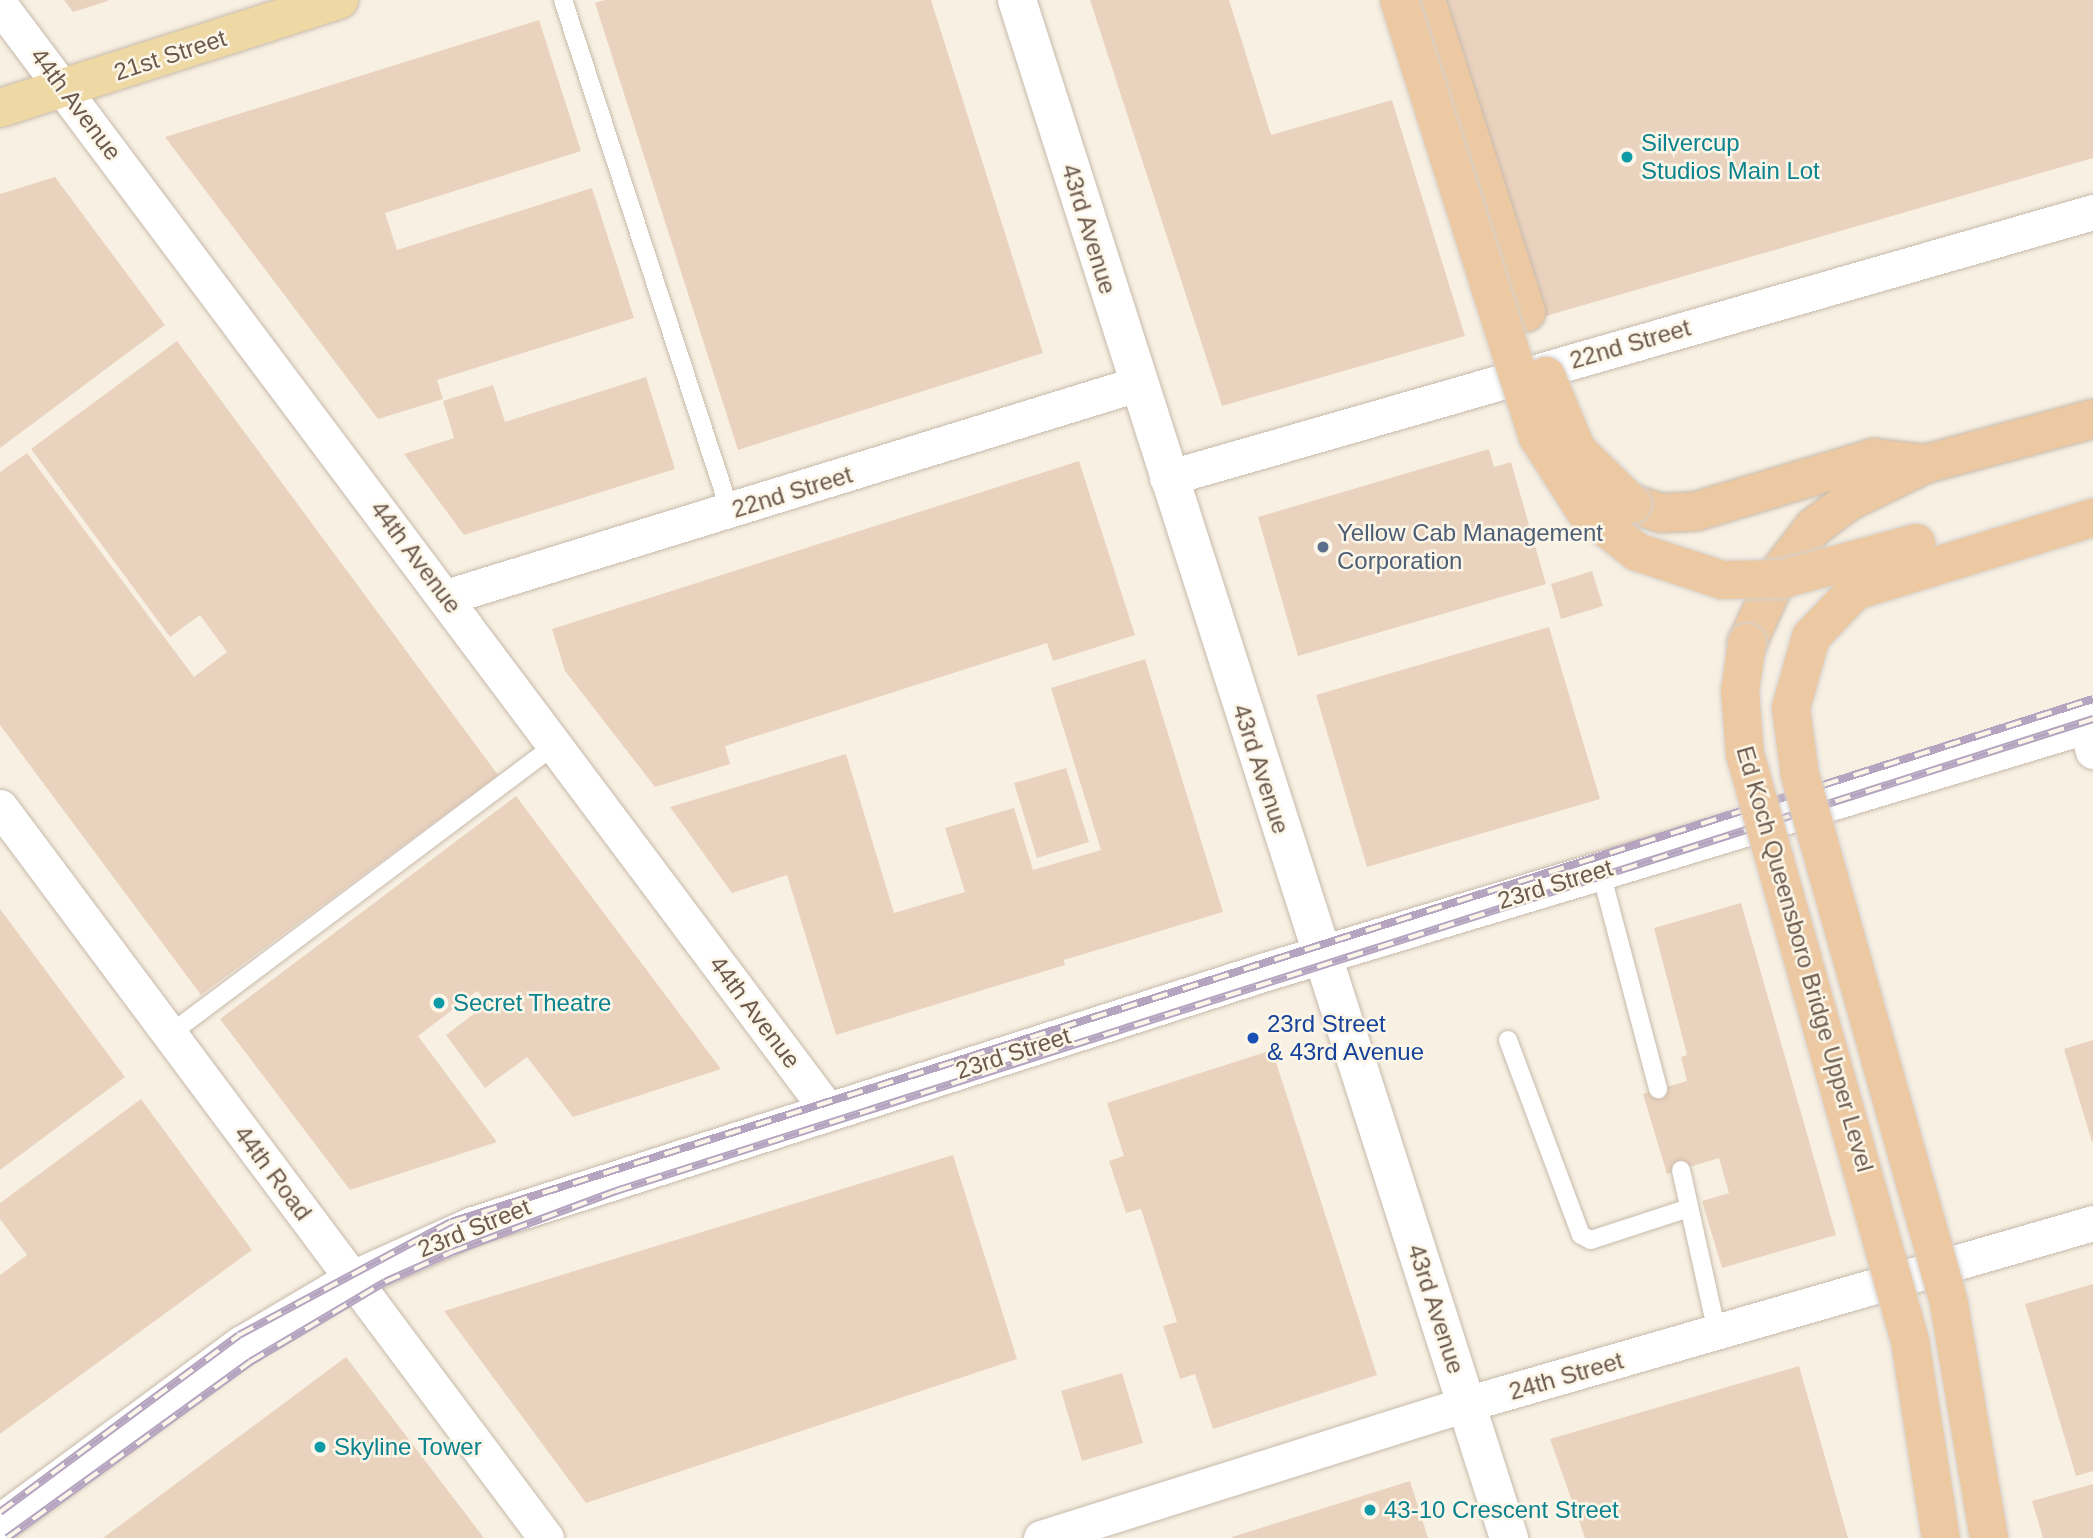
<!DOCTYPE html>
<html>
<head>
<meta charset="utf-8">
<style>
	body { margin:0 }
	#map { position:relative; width:2093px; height:1538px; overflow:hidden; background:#f8f1e3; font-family:Helvetica,sans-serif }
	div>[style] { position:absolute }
	.building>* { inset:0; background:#ead3be }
	.roads { filter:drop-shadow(0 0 2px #c7baac) drop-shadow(0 0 2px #c7baac) }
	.service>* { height:18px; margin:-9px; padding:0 9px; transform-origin:9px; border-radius:9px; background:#fff }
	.minor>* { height:35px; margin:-17.5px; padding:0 17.5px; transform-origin:17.5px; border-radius:17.5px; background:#fff }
	.tertiary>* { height:38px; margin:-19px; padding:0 19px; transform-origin:19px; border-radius:19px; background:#fff }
	.secondary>* { height:38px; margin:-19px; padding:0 19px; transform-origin:19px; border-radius:19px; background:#fff }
	.primary>* { height:38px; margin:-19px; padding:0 19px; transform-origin:19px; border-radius:19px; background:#eed8a3 }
	.trunk>* { height:38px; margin:-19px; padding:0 19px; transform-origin:19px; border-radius:19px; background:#ecc9a2 }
	.rail>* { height:8px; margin-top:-4px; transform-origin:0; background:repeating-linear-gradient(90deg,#fcf6e8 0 16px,#b5a4bf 0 32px); box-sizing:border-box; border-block:2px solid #b5a4bf }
	.bridges { filter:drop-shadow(0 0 2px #d6d1cd) drop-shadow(0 0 2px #d6d1cd) }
	.trunk-bridge>* { height:38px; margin:-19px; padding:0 19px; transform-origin:19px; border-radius:19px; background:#ecc9a2 }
	.dots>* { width:19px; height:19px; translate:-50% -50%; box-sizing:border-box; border:4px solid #fcf6e8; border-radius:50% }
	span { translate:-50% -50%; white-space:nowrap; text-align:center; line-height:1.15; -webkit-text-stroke:5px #fcf6e8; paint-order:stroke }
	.street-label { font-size:24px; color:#6c5a4d }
	.culture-label { font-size:24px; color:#0d838f }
	.left { translate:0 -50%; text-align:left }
	.service-label { font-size:24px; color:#4e5e75 }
	.transit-label { font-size:24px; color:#164399 }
</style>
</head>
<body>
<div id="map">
	<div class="building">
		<div style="clip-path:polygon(64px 0,108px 0,108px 1px,73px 12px)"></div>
		<div style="clip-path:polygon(605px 0,931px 0,1043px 353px,738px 450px,595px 3px)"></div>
		<div style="clip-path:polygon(1090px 0,1229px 0,1271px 135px,1392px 100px,1465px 336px,1222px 406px)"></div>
		<div style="clip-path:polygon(1437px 0,2093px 0,2093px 158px,1539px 318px)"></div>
		<div style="clip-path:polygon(539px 20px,581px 151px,385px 213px,397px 250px,592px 188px,634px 318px,437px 380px,443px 399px,378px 419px,165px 137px)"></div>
		<div style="clip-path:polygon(55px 177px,165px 325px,0 448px,0 194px)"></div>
		<div style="clip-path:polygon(177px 341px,498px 775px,201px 995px,0 725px,0 472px,27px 453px,194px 677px,227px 652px,200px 615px,170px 637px,31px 449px)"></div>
		<div style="clip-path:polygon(646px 377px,675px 469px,464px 535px,404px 454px,454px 438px,443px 401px,493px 385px,505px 422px)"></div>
		<div style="clip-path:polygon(1489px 449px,1494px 467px,1511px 462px,1546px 584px,1298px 656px,1258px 517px)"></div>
		<div style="clip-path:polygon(1079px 461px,1135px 635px,1053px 661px,1047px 643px,725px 746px,730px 764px,655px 787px,565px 671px,552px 629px)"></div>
		<div style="clip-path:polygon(1592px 571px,1603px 606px,1561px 619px,1551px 584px)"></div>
		<div style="clip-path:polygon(1549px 627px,1600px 799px,1367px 867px,1316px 695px)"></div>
		<div style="clip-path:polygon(1145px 659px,1223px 912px,1064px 960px,1065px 965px,836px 1035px,787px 875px,732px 893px,670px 807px,846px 754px,894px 913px,965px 892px,945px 828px,1014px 808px,1033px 870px,1101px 850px,1051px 688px)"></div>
		<div style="clip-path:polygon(1066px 768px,1089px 842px,1037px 858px,1014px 783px)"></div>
		<div style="clip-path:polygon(516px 796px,721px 1069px,573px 1117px,527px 1057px,485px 1088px,446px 1035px,488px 1003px,477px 991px,418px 1036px,497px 1142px,350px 1190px,220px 1019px)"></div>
		<div style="clip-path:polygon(1741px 903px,1836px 1235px,1722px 1268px,1702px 1201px,1729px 1193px,1719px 1158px,1667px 1174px,1643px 1094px,1687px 1081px,1681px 1057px,1687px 1055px,1654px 928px)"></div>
		<div style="clip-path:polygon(0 909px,125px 1077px,0 1170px)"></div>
		<div style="clip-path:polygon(2093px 1040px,2093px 1142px,2092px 1142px,2064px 1049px)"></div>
		<div style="clip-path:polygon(1272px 1050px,1377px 1375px,1213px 1429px,1195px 1374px,1180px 1379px,1163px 1326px,1177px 1322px,1141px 1209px,1126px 1213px,1109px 1161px,1124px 1156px,1107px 1103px)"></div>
		<div style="clip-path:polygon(141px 1099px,252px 1250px,0 1434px,0 1275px,27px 1255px,0 1219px,0 1203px)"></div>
		<div style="clip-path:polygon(953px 1155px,1017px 1359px,586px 1503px,444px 1311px)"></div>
		<div style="clip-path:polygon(2093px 1284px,2093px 1471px,2076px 1476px,2025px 1304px)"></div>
		<div style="clip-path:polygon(346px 1357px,484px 1538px,103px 1538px)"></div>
		<div style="clip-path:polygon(1799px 1366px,1848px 1538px,1585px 1538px,1550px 1439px)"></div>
		<div style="clip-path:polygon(1122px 1373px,1143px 1443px,1082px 1461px,1061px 1391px)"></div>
		<div style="clip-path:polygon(1410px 1481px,1428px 1538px,1232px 1538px,1232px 1537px)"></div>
		<div style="clip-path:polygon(2093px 1484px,2093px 1538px,2043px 1538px,2032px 1501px)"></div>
	</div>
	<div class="roads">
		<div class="service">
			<div style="left:563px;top:0;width:538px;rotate:71.9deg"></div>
			<div style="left:1600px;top:869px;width:228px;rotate:75.2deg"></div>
			<div style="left:170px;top:1034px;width:483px;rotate:-36.9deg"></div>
			<div style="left:1508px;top:1040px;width:208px;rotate:69.5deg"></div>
			<div style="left:1581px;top:1235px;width:11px;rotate:27deg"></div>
			<div style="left:1591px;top:1240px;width:103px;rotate:-18.1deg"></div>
			<div style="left:1681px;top:1170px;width:166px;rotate:77.5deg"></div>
		</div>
		<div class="minor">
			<div style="left:0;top:5px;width:1383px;rotate:53.17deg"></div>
			<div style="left:1167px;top:478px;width:963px;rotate:-16.03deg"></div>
			<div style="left:446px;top:597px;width:723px;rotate:-17.13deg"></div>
			<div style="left:2086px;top:725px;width:27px;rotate:75deg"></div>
			<div style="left:0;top:807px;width:912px;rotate:53.24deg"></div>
			<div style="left:1041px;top:1538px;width:446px;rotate:-17.5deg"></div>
			<div style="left:1466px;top:1404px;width:653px;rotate:-16.1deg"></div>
		</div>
		<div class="tertiary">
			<div style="left:0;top:1524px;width:302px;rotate:-36.4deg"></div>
			<div style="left:243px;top:1345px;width:128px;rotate:-30.6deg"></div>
			<div style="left:353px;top:1280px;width:133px;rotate:-24.1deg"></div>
			<div style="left:474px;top:1226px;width:832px;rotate:-17.78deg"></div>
			<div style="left:1266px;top:972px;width:864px;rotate:-16.76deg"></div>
		</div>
		<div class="secondary">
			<div style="left:1017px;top:0;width:1615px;rotate:72.26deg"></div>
		</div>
		<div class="primary">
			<div style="left:0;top:108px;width:356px;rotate:-17.7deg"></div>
		</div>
		<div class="trunk">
			<div style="left:1426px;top:0;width:328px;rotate:72.2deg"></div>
			<div style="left:1632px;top:504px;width:31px;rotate:17deg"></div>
			<div style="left:1662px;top:513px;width:35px;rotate:-3deg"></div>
			<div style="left:1697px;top:511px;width:185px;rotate:-16.7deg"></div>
			<div style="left:1874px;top:458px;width:51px;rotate:6.7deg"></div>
			<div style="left:1747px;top:643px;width:79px;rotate:-65.4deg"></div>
			<div style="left:1780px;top:571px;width:56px;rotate:-52.3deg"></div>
			<div style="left:1814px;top:527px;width:44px;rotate:-36.6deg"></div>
			<div style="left:1849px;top:501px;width:85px;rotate:-26deg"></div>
			<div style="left:1925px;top:464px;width:174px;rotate:-15deg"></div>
		</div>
	</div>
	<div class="rail">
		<div style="left:0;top:1512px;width:297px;rotate:-36.5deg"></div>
		<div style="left:239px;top:1335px;width:240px;rotate:-28.1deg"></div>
		<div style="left:451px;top:1222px;width:1723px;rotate:-17.67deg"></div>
		<div style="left:7px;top:1538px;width:300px;rotate:-35.9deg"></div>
		<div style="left:250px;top:1362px;width:157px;rotate:-30.7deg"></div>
		<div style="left:385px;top:1282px;width:73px;rotate:-24.1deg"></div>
		<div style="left:452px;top:1252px;width:175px;rotate:-20.4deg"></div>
		<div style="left:616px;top:1191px;width:1551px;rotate:-17.72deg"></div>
	</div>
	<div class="bridges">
		<div class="trunk-bridge">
			<div style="left:1399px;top:0;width:459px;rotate:72.4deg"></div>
			<div style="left:1538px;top:437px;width:88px;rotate:57.6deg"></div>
			<div style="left:1585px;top:511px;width:66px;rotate:38.3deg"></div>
			<div style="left:1637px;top:552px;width:89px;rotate:18.2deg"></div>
			<div style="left:1722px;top:580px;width:61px;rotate:-0.9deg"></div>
			<div style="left:1783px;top:579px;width:138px;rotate:-15.1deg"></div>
			<div style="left:1546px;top:376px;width:80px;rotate:67.3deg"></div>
			<div style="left:1577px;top:450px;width:77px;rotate:44.5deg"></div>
			<div style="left:1747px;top:643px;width:49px;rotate:98.3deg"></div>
			<div style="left:1740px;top:691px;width:63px;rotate:85.5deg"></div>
			<div style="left:1745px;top:754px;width:610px;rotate:74.3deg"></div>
			<div style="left:1910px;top:1341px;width:199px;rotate:81.1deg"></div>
			<div style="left:1989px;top:1538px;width:238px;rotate:-99.7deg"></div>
			<div style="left:1949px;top:1303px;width:549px;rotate:-105.76deg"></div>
			<div style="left:1800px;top:775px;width:68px;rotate:-97.7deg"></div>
			<div style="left:1791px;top:708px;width:74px;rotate:-74.3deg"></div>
			<div style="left:1811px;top:637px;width:64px;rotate:-46.3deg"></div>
			<div style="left:1855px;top:591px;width:249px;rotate:-17.1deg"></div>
		</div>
	</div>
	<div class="dots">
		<div style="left:1627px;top:157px;background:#0f9aa8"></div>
		<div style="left:1323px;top:547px;background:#5c6f8a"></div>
		<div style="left:439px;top:1003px;background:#0f9aa8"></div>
		<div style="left:1253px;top:1038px;background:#1a4fb4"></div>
		<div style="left:320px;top:1447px;background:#0f9aa8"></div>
		<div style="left:1370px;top:1510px;background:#0f9aa8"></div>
	</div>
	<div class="street-label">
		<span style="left:170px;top:55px;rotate:-18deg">21st Street</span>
		<span style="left:76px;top:104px;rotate:53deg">44th Avenue</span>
		<span style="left:1089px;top:229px;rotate:73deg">43rd Avenue</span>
		<span style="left:1630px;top:344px;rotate:-16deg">22nd Street</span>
		<span style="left:792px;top:492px;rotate:-17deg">22nd Street</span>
		<span style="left:416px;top:557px;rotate:53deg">44th Avenue</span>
		<span style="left:1261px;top:769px;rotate:72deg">43rd Avenue</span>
		<span style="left:1555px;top:884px;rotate:-17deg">23rd Street</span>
		<span style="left:1805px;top:959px;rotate:74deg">Ed Koch Queensboro Bridge Upper Level</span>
		<span style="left:755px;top:1012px;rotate:53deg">44th Avenue</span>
		<span style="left:1013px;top:1053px;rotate:-18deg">23rd Street</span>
		<span style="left:273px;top:1173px;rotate:53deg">44th Road</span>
		<span style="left:474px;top:1228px;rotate:-22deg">23rd Street</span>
		<span style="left:1436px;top:1309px;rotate:72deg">43rd Avenue</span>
		<span style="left:1566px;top:1376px;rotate:-16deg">24th Street</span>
	</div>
	<div class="culture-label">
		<span class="left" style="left:1641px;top:157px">Silvercup<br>Studios Main Lot</span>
		<span class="left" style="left:453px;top:1003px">Secret Theatre</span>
		<span class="left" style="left:334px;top:1447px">Skyline Tower</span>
		<span class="left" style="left:1384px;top:1510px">43-10 Crescent Street</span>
	</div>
	<div class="service-label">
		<span class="left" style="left:1337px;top:547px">Yellow Cab Management<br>Corporation</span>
	</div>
	<div class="transit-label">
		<span class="left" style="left:1267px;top:1038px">23rd Street<br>&amp; 43rd Avenue</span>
	</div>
</div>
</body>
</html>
